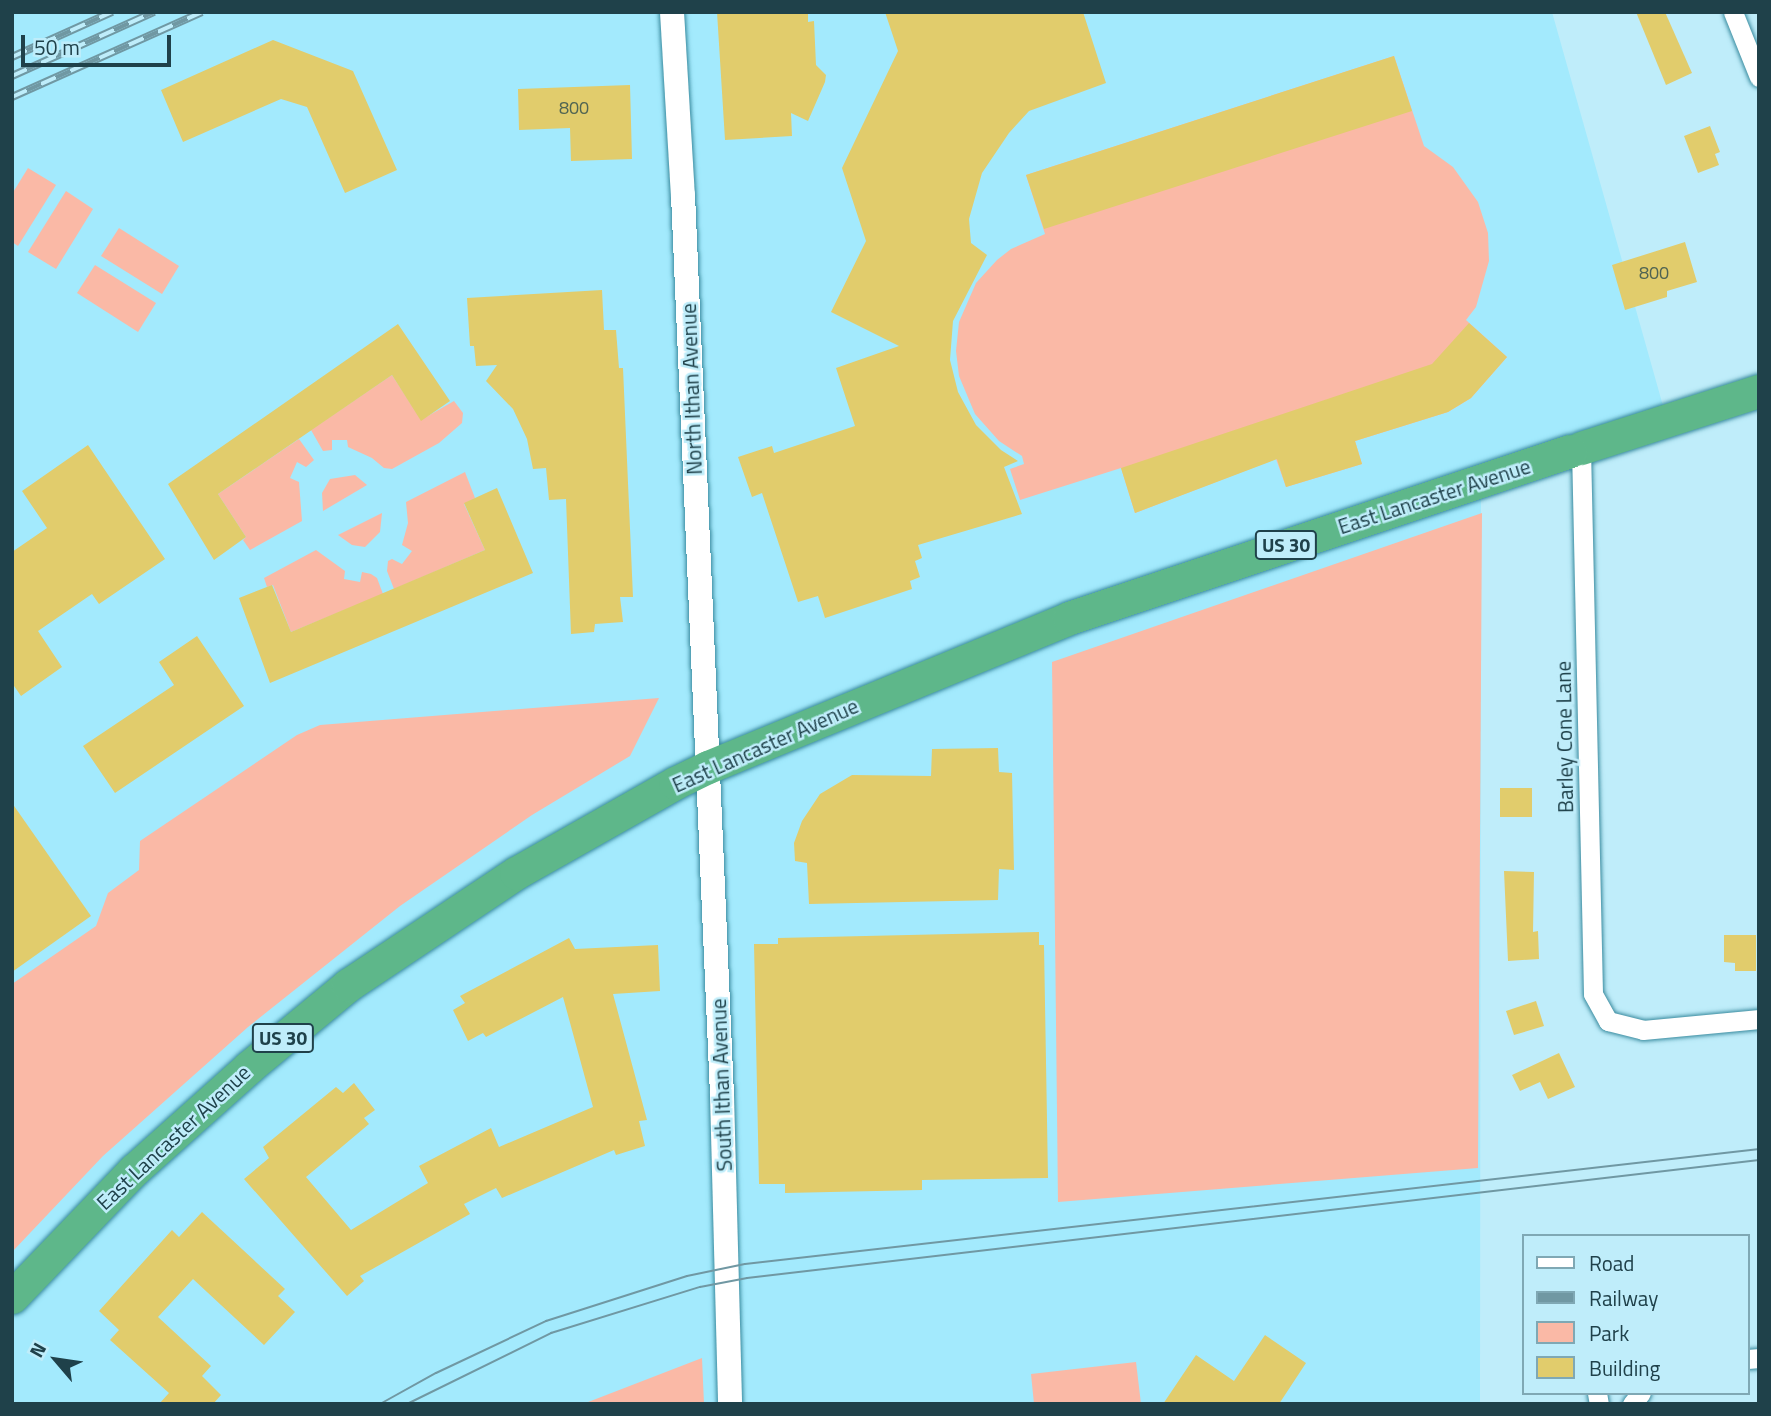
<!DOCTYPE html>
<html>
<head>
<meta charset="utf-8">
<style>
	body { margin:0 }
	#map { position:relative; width:1771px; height:1416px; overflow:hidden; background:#bfedfa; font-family:"Titillium Web",sans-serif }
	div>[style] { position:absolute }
	.built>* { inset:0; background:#a3eafd }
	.green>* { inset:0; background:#fab9a6 }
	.building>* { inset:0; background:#e1cc6c }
	.roads { filter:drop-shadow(0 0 2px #3a8b9f) drop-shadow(0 0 2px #3a8b9f) }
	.minor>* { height:19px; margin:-9.5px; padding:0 9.5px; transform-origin:9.5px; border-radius:9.5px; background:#fff }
	.tertiary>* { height:24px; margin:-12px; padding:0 12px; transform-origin:12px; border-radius:12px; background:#fff }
	.trunk>* { height:33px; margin:-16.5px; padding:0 16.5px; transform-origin:16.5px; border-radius:16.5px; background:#5eb78a }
	.tram>* { height:2px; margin:-1px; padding:0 1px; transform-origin:1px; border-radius:1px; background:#7098a3 }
	.rail>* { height:8px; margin-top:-4px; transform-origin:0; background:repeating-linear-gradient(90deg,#bfedfa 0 16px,#7098a3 0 32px); box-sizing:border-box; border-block:2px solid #7098a3 }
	span { translate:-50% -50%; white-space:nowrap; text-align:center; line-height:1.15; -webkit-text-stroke:5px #bfedfa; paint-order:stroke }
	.number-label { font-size:18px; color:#506452 }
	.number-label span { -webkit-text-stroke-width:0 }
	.shield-label span { padding:2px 5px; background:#bfedfa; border:2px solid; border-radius:5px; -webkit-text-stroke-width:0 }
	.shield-label { font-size:19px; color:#1f414a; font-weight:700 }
	.street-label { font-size:21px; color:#1f414a }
	.frame { position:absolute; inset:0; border:14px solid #1f414a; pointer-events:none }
	.legend { position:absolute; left:1522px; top:1234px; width:228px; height:161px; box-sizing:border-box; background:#bfedfa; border:2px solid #7fa8b4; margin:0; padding:9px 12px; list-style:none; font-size:21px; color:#1f414a }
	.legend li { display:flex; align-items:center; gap:14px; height:35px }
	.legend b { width:35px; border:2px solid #7fa8b4 }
	.north { position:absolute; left:21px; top:1325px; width:70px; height:70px; -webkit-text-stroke:5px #bfedfa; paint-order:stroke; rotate:299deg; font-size:19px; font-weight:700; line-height:28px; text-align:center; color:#1f414a }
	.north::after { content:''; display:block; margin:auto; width:24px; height:32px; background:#1f414a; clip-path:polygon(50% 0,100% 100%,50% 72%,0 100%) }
	.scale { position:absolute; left:21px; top:35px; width:150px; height:32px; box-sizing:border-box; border:4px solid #1f414a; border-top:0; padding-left:9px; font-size:21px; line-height:24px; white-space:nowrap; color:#1f414a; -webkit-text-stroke:5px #bfedfa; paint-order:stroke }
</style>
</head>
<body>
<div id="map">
	<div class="built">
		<div style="clip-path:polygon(12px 12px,1552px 12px,1667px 420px,1481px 480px,1480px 1404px,12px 1404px)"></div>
	</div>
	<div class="green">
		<div style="clip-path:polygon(1394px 56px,1424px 146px,1453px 167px,1478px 202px,1488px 233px,1489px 261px,1476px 307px,1466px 320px,1507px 357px,1471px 398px,1448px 412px,1355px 441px,1362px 464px,1286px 487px,1276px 459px,1135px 513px,1121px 468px,1020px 500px,1010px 469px,1024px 464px,1022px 456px,999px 441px,975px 414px,959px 376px,956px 351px,959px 322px,976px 283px,997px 260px,1011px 249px,1045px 234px,1026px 175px)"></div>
		<div style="clip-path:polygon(28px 168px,56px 185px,18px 246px,12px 242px,12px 194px)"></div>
		<div style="clip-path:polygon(66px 191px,93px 209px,56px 269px,28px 252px)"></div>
		<div style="clip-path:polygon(119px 228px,179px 266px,162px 294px,101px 256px)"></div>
		<div style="clip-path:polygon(95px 265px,156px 303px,138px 332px,77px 293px)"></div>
		<div style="clip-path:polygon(392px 375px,421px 420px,454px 401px,463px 413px,462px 423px,439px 443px,392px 469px,384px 468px,372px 458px,348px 447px,347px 440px,332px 440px,332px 450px,323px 451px,311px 430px)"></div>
		<div style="clip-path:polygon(299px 439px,314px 460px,306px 467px,297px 462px,290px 478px,299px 482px,302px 521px,250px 550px,243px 540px,246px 537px,218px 494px)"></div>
		<div style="clip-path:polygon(465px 472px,475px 498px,464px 504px,485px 550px,394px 589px,387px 571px,388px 561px,392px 559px,402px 564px,412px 551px,402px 545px,408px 523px,406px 502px)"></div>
		<div style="clip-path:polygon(355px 475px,367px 485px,323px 511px,322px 493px,330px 479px)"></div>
		<div style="clip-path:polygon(382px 513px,380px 532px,365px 547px,352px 545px,338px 535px)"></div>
		<div style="clip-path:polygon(1482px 513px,1478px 1168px,1058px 1202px,1052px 662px)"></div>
		<div style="clip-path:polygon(316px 550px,345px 571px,344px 579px,360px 582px,362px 572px,371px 574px,377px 578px,383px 594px,291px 632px,273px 585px,267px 587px,264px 578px)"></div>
		<div style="clip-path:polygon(659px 698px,630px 756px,532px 815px,400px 906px,248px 1027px,103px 1156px,12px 1252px,12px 984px,96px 926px,108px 893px,139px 870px,140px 841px,297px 735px,320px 725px)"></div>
		<div style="clip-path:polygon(702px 1358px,704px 1404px,583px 1404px)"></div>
		<div style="clip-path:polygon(1136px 1362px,1141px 1404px,1034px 1404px,1031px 1374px)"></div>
	</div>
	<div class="building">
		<div style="clip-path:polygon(717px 12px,808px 12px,808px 22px,814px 21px,816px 65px,826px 75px,825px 82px,808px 121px,791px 113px,792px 136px,725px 140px)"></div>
		<div style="clip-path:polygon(885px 12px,1083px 12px,1106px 83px,1029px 111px,1009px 133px,982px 173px,969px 219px,971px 243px,987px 255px,953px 321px,950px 360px,958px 392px,976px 425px,1001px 450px,1018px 461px,1004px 467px,1022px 514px,918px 545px,922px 558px,915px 561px,920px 577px,910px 581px,912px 589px,825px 618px,818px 596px,798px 602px,762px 493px,752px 497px,738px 457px,772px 446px,774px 453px,855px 426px,836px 368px,899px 346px,831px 312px,866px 241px,842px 168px,898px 51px)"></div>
		<div style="clip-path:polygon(1636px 12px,1665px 12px,1692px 73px,1666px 85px)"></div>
		<div style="clip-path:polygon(273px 40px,353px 71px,397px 170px,345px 193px,307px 107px,281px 99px,183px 142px,161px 90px)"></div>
		<div style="clip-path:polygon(1394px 56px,1412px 111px,1044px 229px,1026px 175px)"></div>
		<div style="clip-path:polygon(630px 85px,632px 159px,571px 161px,570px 128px,519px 130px,518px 89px)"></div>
		<div style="clip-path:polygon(1710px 126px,1720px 152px,1715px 154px,1719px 165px,1698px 173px,1684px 136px)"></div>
		<div style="clip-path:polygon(1685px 242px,1697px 282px,1667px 291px,1667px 297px,1625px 310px,1612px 265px)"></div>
		<div style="clip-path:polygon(602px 290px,604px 330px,616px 330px,619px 368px,623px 368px,633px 597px,620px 597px,623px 622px,595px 624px,594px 632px,571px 634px,566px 499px,549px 500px,546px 468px,533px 469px,527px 439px,513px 409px,486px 381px,497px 365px,476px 366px,474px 346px,470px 346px,467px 298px)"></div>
		<div style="clip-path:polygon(1469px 323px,1507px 357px,1471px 398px,1448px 412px,1355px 441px,1362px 464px,1286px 487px,1277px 459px,1135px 513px,1121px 468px,1432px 364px)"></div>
		<div style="clip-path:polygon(398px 324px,450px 401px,421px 421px,392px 375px,218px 494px,246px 537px,214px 560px,168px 484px)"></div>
		<div style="clip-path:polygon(88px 445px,165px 559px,99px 604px,92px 594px,38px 631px,62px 667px,21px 696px,12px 683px,12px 552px,47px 528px,22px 491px)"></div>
		<div style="clip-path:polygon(497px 488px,533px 573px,270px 683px,239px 598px,272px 585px,291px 632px,485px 550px,464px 503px)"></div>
		<div style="clip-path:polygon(197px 636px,244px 706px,115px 793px,83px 746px,174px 685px,159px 662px)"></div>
		<div style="clip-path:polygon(998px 748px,999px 772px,1012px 773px,1014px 870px,999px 869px,998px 900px,809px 904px,807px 863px,795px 861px,794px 843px,802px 821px,820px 794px,852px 775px,931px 776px,932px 749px)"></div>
		<div style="clip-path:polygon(1500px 788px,1532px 788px,1532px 817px,1500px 817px)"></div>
		<div style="clip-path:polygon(12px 803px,91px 916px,12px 972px)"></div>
		<div style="clip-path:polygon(1504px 871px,1534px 872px,1533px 932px,1538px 931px,1539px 959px,1508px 961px)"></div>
		<div style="clip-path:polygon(1039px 932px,1039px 945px,1044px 945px,1048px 1178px,922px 1180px,922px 1190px,785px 1193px,785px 1184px,759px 1184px,754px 944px,778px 944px,778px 938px)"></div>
		<div style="clip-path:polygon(1724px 935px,1756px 935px,1756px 971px,1735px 971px,1735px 963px,1724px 962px)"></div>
		<div style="clip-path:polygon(569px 938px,575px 949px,658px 945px,660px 991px,613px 994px,647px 1120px,639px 1121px,645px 1146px,616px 1155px,614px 1150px,502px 1198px,496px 1188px,464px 1204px,470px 1214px,360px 1276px,364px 1281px,347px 1296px,244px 1179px,269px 1158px,263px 1147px,336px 1087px,343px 1093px,354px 1083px,375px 1110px,364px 1118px,369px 1124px,306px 1177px,351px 1230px,428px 1183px,419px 1166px,491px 1128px,499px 1147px,593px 1107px,563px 997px,486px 1037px,483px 1033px,468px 1041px,453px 1010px,465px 1003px,460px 996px)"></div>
		<div style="clip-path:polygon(1536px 1001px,1544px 1026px,1514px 1035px,1506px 1011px)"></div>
		<div style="clip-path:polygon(1559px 1053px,1575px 1087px,1548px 1099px,1540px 1082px,1520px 1091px,1512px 1075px)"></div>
		<div style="clip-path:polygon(202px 1212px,285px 1289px,278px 1296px,295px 1312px,264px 1345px,193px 1279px,158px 1317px,211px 1366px,202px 1376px,221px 1395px,213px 1404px,159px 1404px,169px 1393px,110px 1340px,119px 1330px,99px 1311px,172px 1230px,179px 1237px)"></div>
		<div style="clip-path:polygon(1265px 1335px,1306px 1363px,1279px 1404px,1163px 1404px,1196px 1355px,1234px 1381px)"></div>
	</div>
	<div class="roads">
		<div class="minor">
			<div style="left:1733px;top:12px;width:70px;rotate:68.2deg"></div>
			<div style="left:1581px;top:448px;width:546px;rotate:88.74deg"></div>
			<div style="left:1593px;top:994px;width:31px;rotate:61deg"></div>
			<div style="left:1608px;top:1021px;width:36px;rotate:14deg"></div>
			<div style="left:1643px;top:1030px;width:117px;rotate:-5.4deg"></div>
			<div style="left:1748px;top:1359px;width:11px;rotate:-5deg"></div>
			<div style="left:1597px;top:1393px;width:11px;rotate:80deg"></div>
			<div style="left:1632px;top:1404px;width:14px;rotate:-51deg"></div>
		</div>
		<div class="tertiary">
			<div style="left:672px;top:12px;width:183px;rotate:86.6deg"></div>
			<div style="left:683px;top:195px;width:901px;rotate:87.52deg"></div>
			<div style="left:722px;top:1095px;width:309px;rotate:88.5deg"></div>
		</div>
		<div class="trunk">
			<div style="left:1581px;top:448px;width:187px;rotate:-17.8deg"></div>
			<div style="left:12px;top:1297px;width:176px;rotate:-46.2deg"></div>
			<div style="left:134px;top:1170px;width:154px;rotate:-41.8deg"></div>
			<div style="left:249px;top:1067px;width:129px;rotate:-39.6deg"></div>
			<div style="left:348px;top:985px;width:202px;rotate:-33.7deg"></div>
			<div style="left:516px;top:873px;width:183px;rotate:-29.5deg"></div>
			<div style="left:675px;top:783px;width:37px;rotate:-26deg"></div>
			<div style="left:708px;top:767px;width:391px;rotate:-22.4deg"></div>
			<div style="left:1069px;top:618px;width:528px;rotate:-18.43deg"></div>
		</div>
	</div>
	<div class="tram">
		<div style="left:380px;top:1404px;width:64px;rotate:-29deg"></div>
		<div style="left:436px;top:1373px;width:122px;rotate:-25.3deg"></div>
		<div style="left:546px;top:1321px;width:148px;rotate:-17.7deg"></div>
		<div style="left:687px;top:1276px;width:59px;rotate:-11.7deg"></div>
		<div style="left:745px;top:1264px;width:1021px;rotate:-6.47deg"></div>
		<div style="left:407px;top:1404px;width:161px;rotate:-26.2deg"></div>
		<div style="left:551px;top:1333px;width:156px;rotate:-17.2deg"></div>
		<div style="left:700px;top:1287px;width:48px;rotate:-10.8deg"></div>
		<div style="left:747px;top:1278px;width:1019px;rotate:-6.65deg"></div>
	</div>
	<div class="rail">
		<div style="left:12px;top:57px;width:110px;rotate:-24.2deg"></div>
		<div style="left:12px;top:76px;width:156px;rotate:-24.3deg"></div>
		<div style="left:12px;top:97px;width:208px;rotate:-24.1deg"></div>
	</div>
	<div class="number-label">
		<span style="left:574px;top:108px">800</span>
		<span style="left:1654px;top:273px">800</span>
	</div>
	<div class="shield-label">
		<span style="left:1286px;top:545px">US 30</span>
		<span style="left:283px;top:1038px">US 30</span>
	</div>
	<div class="street-label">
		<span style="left:691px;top:389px;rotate:-92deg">North Ithan Avenue</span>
		<span style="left:1434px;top:496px;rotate:-18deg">East Lancaster Avenue</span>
		<span style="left:1564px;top:737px;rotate:-91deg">Barley Cone Lane</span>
		<span style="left:765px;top:745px;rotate:-24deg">East Lancaster Avenue</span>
		<span style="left:721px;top:1085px;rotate:-92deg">South Ithan Avenue</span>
		<span style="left:173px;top:1137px;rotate:-43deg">East Lancaster Avenue</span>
	</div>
	<div class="frame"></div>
	<ul class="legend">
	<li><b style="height:9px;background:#fff"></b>Road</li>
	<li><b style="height:9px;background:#7098a3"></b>Railway</li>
	<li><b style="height:19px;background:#fab9a6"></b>Park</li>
	<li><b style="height:19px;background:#e1cc6c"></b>Building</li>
	</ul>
	<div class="north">N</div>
	<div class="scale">50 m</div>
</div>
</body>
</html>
